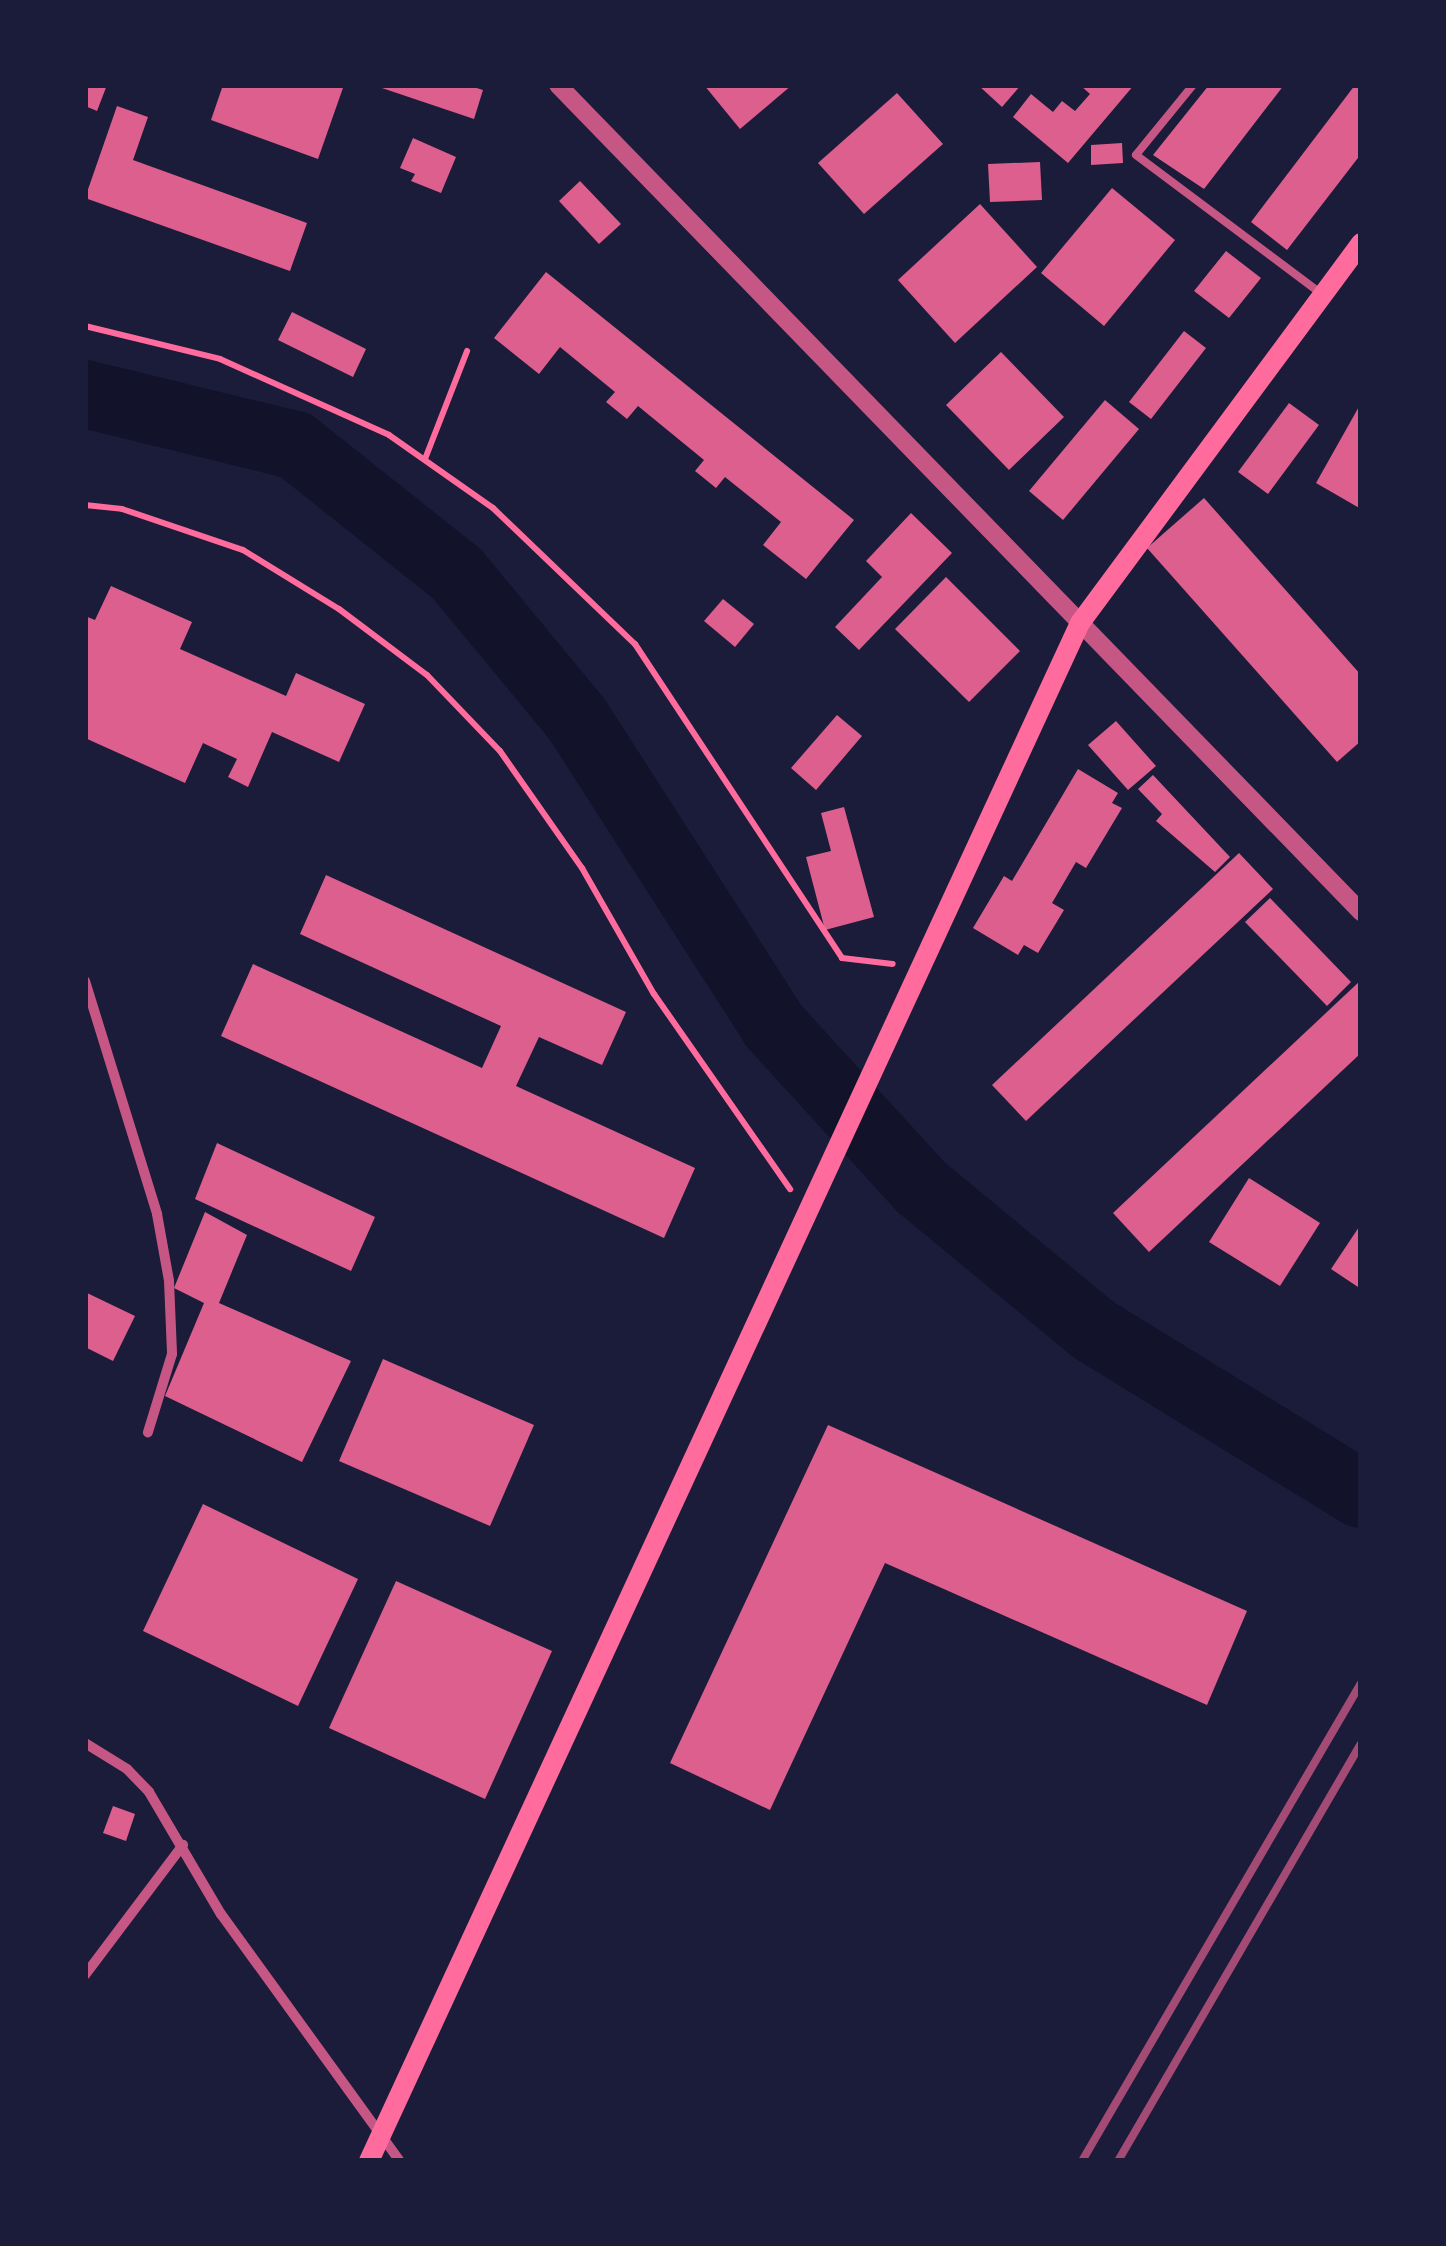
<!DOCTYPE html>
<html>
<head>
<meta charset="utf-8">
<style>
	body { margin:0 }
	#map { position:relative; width:1446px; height:2246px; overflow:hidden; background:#1b1b3a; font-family:"Noto Serif",serif }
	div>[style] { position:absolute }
	.river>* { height:68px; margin:-34px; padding:0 34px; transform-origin:34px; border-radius:34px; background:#12122b }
	.building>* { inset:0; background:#dd5f8e }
	.path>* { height:6px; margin:-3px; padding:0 3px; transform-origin:3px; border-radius:3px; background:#ff6b9d }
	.service>* { height:8px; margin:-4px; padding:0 4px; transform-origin:4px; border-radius:4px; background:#c65784 }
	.minor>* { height:10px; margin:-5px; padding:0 5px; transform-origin:5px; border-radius:5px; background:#c65784 }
	.tertiary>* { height:18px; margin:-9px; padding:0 9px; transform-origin:9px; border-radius:9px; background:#c65784 }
	.secondary>* { height:20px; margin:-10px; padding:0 10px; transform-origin:10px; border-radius:10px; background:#ff6b9d }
	.rail>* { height:8px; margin:-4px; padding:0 4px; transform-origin:4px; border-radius:4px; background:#a44b75 }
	span { translate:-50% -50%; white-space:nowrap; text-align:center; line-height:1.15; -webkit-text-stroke:8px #1b1b3a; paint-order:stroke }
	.frame { position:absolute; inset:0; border:88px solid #1b1b3a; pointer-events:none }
</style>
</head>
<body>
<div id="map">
	<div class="river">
		<div style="left:85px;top:394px;width:216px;rotate:13.7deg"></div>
		<div style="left:295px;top:445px;width:207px;rotate:38.5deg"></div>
		<div style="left:457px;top:574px;width:188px;rotate:50.4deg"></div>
		<div style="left:577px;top:719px;width:365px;rotate:57.3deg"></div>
		<div style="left:774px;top:1026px;width:218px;rotate:47.6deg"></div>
		<div style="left:921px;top:1187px;width:224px;rotate:39.6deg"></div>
		<div style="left:1094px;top:1330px;width:313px;rotate:31.6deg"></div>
	</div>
	<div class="building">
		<div style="clip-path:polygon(85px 85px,107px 85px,97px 111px,85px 106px)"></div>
		<div style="clip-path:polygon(223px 85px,344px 85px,318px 159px,211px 120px)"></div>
		<div style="clip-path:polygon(373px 85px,467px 85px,483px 90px,474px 119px)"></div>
		<div style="clip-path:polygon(704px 85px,792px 85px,740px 129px)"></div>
		<div style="clip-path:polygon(978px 85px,1021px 85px,1002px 107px)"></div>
		<div style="clip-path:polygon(1080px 85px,1134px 85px,1068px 163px,1013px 117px,1031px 94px,1053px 112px,1062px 101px,1075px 111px,1090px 94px)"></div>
		<div style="clip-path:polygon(1209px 85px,1284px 85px,1204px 189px,1153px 155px)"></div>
		<div style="clip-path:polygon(1355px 85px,1361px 85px,1361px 154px,1287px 250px,1251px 222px)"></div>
		<div style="clip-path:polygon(897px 93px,943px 144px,864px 214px,818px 163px)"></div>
		<div style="clip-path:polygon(117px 106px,148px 117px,133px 160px,307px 223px,290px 271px,85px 198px)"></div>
		<div style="clip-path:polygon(413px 138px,456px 157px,441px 193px,411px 181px,415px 174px,400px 168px)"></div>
		<div style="clip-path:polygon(1122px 143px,1123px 163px,1091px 165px,1091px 145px)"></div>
		<div style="clip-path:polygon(1040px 162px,1042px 200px,990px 202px,988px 164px)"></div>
		<div style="clip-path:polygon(580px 181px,621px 224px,599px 244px,559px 201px)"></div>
		<div style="clip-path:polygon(1112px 188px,1175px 240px,1104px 326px,1041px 273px)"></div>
		<div style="clip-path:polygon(980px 204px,1037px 267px,955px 343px,898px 280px)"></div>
		<div style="clip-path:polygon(1226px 251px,1261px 278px,1229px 318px,1194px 291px)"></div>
		<div style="clip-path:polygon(546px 272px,854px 520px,806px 579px,763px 545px,781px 522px,725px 477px,716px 488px,695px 471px,704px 460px,638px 406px,627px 419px,606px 402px,615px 392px,560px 347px,539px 374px,494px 338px)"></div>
		<div style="clip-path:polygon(292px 312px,366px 349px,353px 377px,278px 340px)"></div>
		<div style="clip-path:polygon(1184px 331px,1206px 348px,1151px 419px,1129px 402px)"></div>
		<div style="clip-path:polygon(1001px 352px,1064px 417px,1009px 470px,946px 405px)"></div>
		<div style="clip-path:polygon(1105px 400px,1139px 429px,1063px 520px,1029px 491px)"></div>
		<div style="clip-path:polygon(1289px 403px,1319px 425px,1268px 494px,1238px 472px)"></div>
		<div style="clip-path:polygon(1361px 403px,1361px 509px,1316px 483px)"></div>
		<div style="clip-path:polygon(1204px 498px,1361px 675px,1361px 741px,1337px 762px,1147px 548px)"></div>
		<div style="clip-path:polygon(911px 513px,952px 553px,859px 650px,835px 627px,882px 577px,866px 561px)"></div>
		<div style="clip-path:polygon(946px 577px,1020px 651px,969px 702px,895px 629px)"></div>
		<div style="clip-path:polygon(111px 586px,192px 622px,180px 649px,286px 696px,296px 673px,365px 704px,339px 762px,272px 732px,248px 787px,228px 777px,237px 759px,203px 743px,185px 783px,85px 738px,85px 616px,95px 620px)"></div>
		<div style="clip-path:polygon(723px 599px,754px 624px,735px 647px,704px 621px)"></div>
		<div style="clip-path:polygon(837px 715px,862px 736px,816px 790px,791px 768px)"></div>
		<div style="clip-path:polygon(1116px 721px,1156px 766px,1128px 790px,1088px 745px)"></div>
		<div style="clip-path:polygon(1078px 769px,1118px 793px,1112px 803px,1122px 808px,1086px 868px,1076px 862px,1052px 903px,1064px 910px,1038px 953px,1024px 945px,1018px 955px,973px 928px,1004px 876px,1012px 881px)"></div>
		<div style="clip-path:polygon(1153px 775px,1230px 857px,1215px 872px,1156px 821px,1162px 814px,1138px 789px)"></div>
		<div style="clip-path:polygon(844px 807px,874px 917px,825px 930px,806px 857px,831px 851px,821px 813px)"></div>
		<div style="clip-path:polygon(1239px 853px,1273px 889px,1026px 1121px,992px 1085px)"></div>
		<div style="clip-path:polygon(326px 875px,626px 1012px,602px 1065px,539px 1037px,516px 1086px,695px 1168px,664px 1238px,221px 1036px,253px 964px,482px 1068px,501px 1026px,300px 934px)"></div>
		<div style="clip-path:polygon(1270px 898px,1351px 982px,1327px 1006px,1245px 922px)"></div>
		<div style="clip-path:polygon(1361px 980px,1361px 1053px,1149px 1252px,1113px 1213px)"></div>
		<div style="clip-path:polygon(217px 1143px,375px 1217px,351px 1271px,195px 1199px)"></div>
		<div style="clip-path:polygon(1249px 1178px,1320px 1223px,1280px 1286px,1209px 1242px)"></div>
		<div style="clip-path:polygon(205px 1212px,247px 1235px,219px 1303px,351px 1361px,302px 1462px,165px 1396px,204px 1303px,174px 1288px)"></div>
		<div style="clip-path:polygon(1361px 1224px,1361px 1289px,1331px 1269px)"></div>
		<div style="clip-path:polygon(85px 1292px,135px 1316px,113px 1361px,85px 1347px)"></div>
		<div style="clip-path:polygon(383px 1359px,534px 1425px,490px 1526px,339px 1461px)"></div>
		<div style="clip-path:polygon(828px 1425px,1247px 1611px,1207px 1705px,885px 1563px,770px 1810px,670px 1763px)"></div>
		<div style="clip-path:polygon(203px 1504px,358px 1579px,298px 1706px,143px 1631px)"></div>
		<div style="clip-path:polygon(396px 1581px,552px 1651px,485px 1799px,329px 1728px)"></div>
		<div style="clip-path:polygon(113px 1806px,135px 1814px,126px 1841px,103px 1833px)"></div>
	</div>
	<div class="path">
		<div style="left:85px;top:326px;width:139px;rotate:13.7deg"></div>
		<div style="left:220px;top:359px;width:185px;rotate:24.2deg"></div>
		<div style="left:389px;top:435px;width:127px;rotate:35.1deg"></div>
		<div style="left:493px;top:508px;width:197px;rotate:43.8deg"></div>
		<div style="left:635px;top:644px;width:376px;rotate:56.6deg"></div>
		<div style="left:842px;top:958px;width:51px;rotate:6.7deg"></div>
		<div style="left:425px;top:459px;width:116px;rotate:-68.7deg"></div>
		<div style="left:85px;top:505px;width:37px;rotate:6deg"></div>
		<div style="left:122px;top:509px;width:128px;rotate:18.7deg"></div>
		<div style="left:243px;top:550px;width:113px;rotate:31.6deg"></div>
		<div style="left:339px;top:609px;width:110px;rotate:36.9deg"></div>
		<div style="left:427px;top:675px;width:105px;rotate:46.2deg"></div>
		<div style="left:500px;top:751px;width:143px;rotate:55deg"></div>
		<div style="left:582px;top:868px;width:145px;rotate:60.3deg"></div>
		<div style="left:654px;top:994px;width:238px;rotate:55.1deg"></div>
	</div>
	<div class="service">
		<div style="left:1193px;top:85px;width:90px;rotate:129.2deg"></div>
		<div style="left:1136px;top:155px;width:229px;rotate:36.8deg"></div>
	</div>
	<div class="minor">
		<div style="left:85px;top:981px;width:244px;rotate:72.8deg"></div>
		<div style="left:157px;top:1214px;width:68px;rotate:79.8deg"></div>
		<div style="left:169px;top:1281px;width:73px;rotate:87.6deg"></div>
		<div style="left:172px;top:1354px;width:82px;rotate:107.1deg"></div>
		<div style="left:85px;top:1743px;width:49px;rotate:31.8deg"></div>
		<div style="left:127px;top:1769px;width:32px;rotate:46deg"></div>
		<div style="left:149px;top:1792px;width:142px;rotate:59.5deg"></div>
		<div style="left:221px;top:1914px;width:305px;rotate:54.1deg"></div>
		<div style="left:85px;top:1975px;width:163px;rotate:-53deg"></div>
	</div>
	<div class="tertiary">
		<div style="left:558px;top:85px;width:1153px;rotate:45.84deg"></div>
	</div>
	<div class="secondary">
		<div style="left:369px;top:2161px;width:1694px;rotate:-65.19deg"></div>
		<div style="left:1080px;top:623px;width:473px;rotate:-53.5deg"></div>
	</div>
	<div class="rail">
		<div style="left:1082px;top:2161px;width:553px;rotate:-59.73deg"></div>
		<div style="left:1118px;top:2161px;width:483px;rotate:-59.8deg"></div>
	</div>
	<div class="frame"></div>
</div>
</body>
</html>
